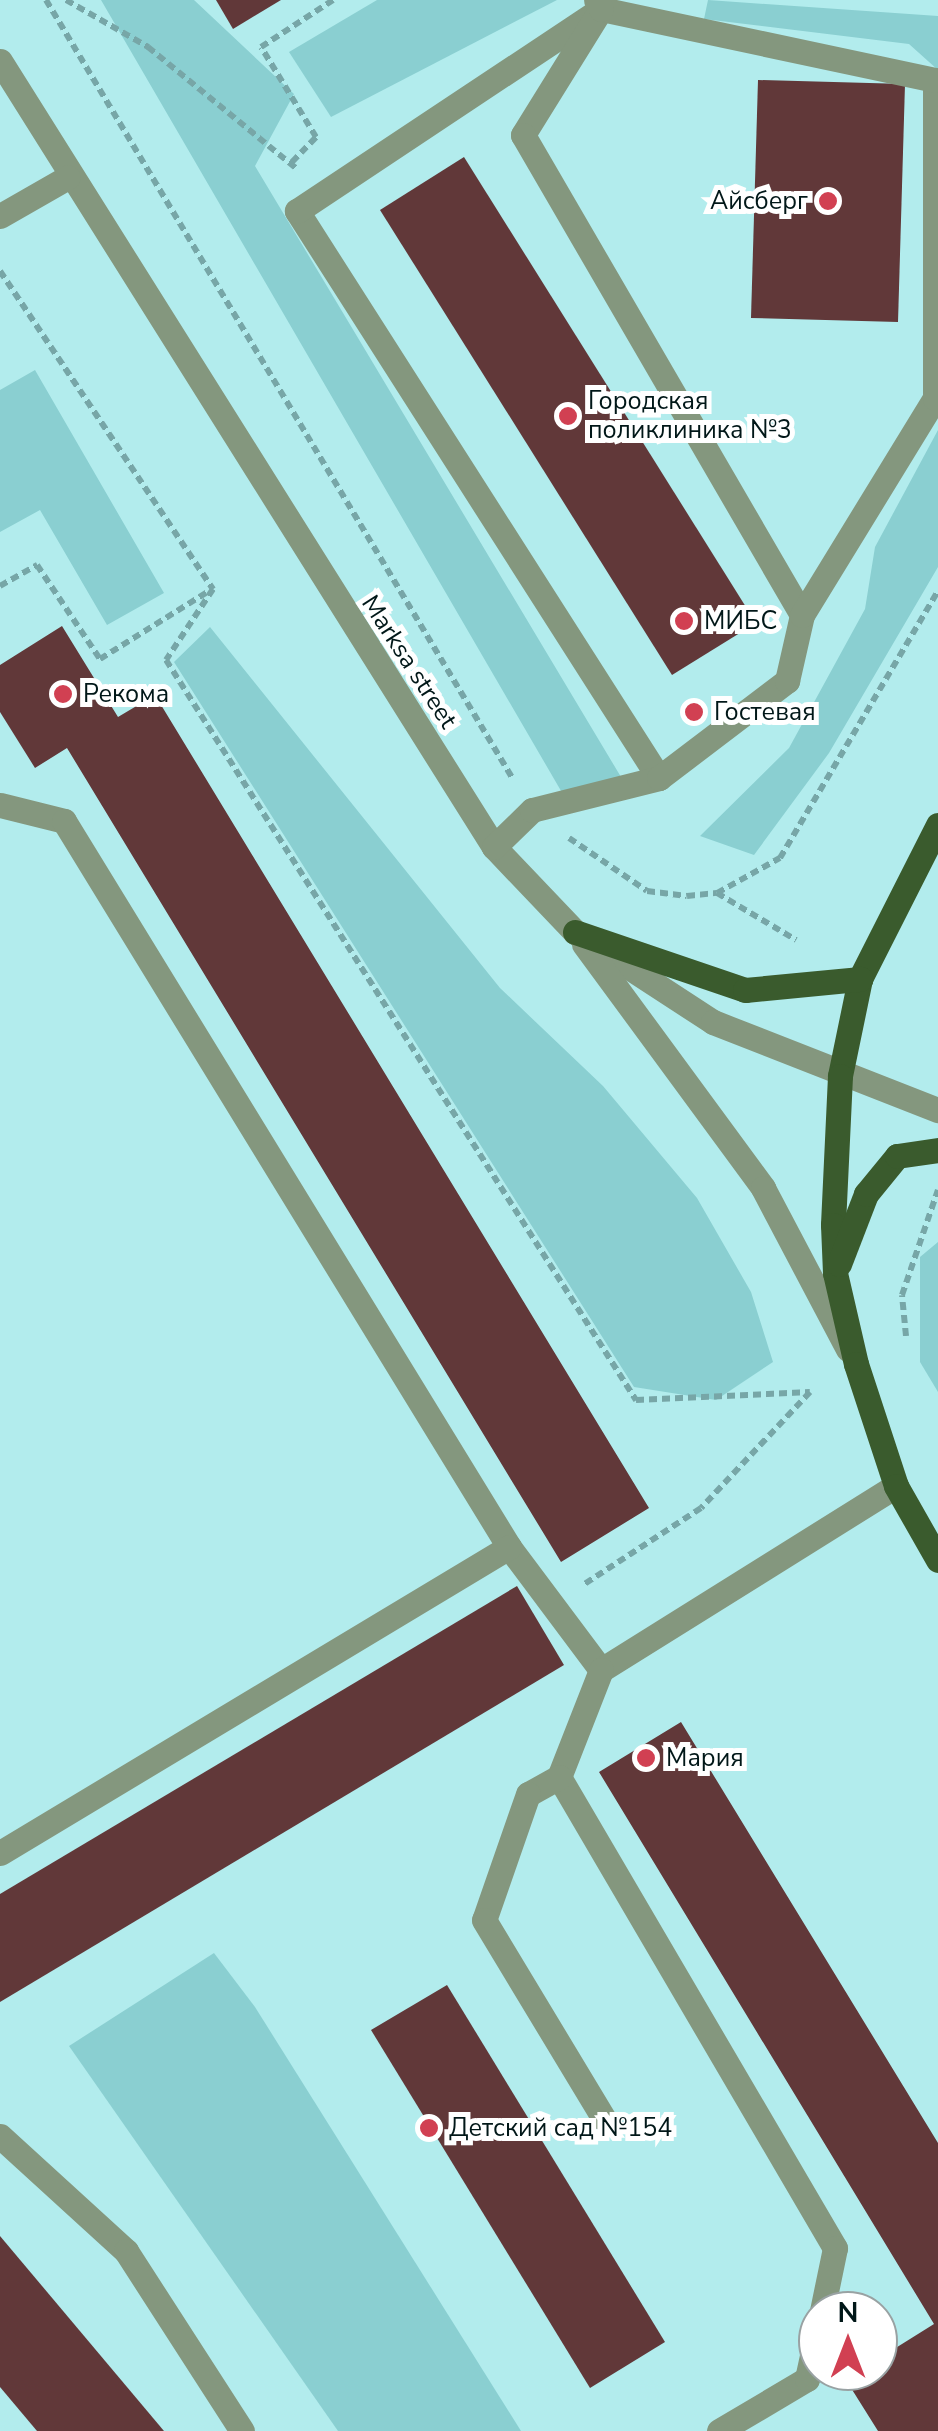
<!DOCTYPE html>
<html>
<head>
<meta charset="utf-8">
<style>
	body { margin:0 }
	#map { position:relative; width:938px; height:2431px; overflow:hidden; background:#b2eced; font-family:"Nunito Sans",sans-serif }
	div>[style] { position:absolute }
	.green>* { inset:0; background:#8acfd1 }
	.building>* { inset:0; background:#613839 }
	.path>* { height:6px; margin-top:-3px; transform-origin:0; background:repeating-linear-gradient(90deg,#77a6a7 0 8px,transparent 0 13px) }
	.minor>* { height:25px; margin:-12.5px; padding:0 12.5px; transform-origin:12.5px; border-radius:12.5px; background:#84977e }
	.major>* { height:25px; margin:-12.5px; padding:0 12.5px; transform-origin:12.5px; border-radius:12.5px; background:#3a5b2d }
	.dots>* { width:28px; height:28px; translate:-50% -50%; box-sizing:border-box; border:5px solid #fff; border-radius:50% }
	span { translate:-50% -50%; white-space:nowrap; text-align:center; line-height:1.15; -webkit-text-stroke:10px #fff; paint-order:stroke }
	.poi-label { font-size:25px; color:#011718 }
	.right { translate:-100% -50%; text-align:right }
	.left { translate:0 -50%; text-align:left }
	.street-label { font-size:25px; color:#011718 }
	.north { position:absolute; left:798px; top:2291px; width:100px; height:100px; box-sizing:border-box; background:#fff; border:2px solid #99a2a3; border-radius:50%; rotate:0deg; font-size:28px; font-weight:700; line-height:40px; text-align:center; color:#011718 }
	.north::after { content:''; display:block; margin:auto; width:35px; height:45px; background:#d14052; clip-path:polygon(50% 0,100% 100%,50% 72%,0 100%) }
</style>
</head>
<body>
<div id="map">
	<div class="green">
		<div style="clip-path:polygon(101px 0,194px 0,294px 94px,255px 166px,621px 777px,564px 796px)"></div>
		<div style="clip-path:polygon(377px 0,557px 0,331px 117px,289px 52px)"></div>
		<div style="clip-path:polygon(708px 0,938px 16px,938px 70px,909px 44px,704px 19px)"></div>
		<div style="clip-path:polygon(35px 370px,164px 593px,107px 625px,40px 510px,0 532px,0 390px)"></div>
		<div style="clip-path:polygon(938px 430px,938px 567px,829px 753px,754px 855px,700px 836px,789px 748px,865px 609px,875px 547px)"></div>
		<div style="clip-path:polygon(210px 627px,500px 988px,603px 1086px,697px 1198px,751px 1292px,773px 1362px,716px 1400px,634px 1387px,174px 662px)"></div>
		<div style="clip-path:polygon(938px 1242px,938px 1392px,920px 1362px,920px 1257px)"></div>
		<div style="clip-path:polygon(214px 1953px,255px 2007px,521px 2431px,338px 2431px,69px 2046px)"></div>
	</div>
	<div class="building">
		<div style="clip-path:polygon(216px 0,281px 0,233px 29px)"></div>
		<div style="clip-path:polygon(758px 80px,905px 84px,898px 322px,751px 318px)"></div>
		<div style="clip-path:polygon(464px 157px,756px 623px,672px 675px,380px 210px)"></div>
		<div style="clip-path:polygon(62px 626px,118px 717px,155px 695px,649px 1508px,561px 1562px,67px 748px,35px 768px,0 712px,0 665px)"></div>
		<div style="clip-path:polygon(517px 1586px,564px 1665px,0 2002px,0 1894px)"></div>
		<div style="clip-path:polygon(681px 1722px,938px 2143px,938px 2431px,878px 2431px,846px 2380px,878px 2371px,878px 2359px,934px 2324px,599px 1772px)"></div>
		<div style="clip-path:polygon(447px 1985px,665px 2342px,590px 2388px,371px 2030px)"></div>
		<div style="clip-path:polygon(0 2236px,164px 2431px,37px 2431px,0 2387px)"></div>
	</div>
	<div class="path">
		<div style="left:46px;top:0;width:908px;rotate:59.06deg"></div>
		<div style="left:66px;top:0;width:95px;rotate:29.8deg"></div>
		<div style="left:148px;top:47px;width:191px;rotate:39.3deg"></div>
		<div style="left:292px;top:162px;width:35px;rotate:-46deg"></div>
		<div style="left:316px;top:137px;width:105px;rotate:-121.4deg"></div>
		<div style="left:261px;top:47px;width:86px;rotate:-33.1deg"></div>
		<div style="left:0;top:271px;width:383px;rotate:56.2deg"></div>
		<div style="left:213px;top:589px;width:85px;rotate:123.5deg"></div>
		<div style="left:166px;top:660px;width:877px;rotate:57.58deg"></div>
		<div style="left:636px;top:1400px;width:174px;rotate:-2.6deg"></div>
		<div style="left:810px;top:1392px;width:159px;rotate:133.2deg"></div>
		<div style="left:701px;top:1508px;width:141px;rotate:146.9deg"></div>
		<div style="left:0;top:586px;width:43px;rotate:-29.6deg"></div>
		<div style="left:37px;top:565px;width:113px;rotate:56.2deg"></div>
		<div style="left:100px;top:659px;width:128px;rotate:-32deg"></div>
		<div style="left:569px;top:838px;width:94px;rotate:34.2deg"></div>
		<div style="left:647px;top:891px;width:40px;rotate:7.1deg"></div>
		<div style="left:687px;top:896px;width:30px;rotate:-6deg"></div>
		<div style="left:717px;top:893px;width:72px;rotate:-29.1deg"></div>
		<div style="left:780px;top:858px;width:310px;rotate:-59.4deg"></div>
		<div style="left:717px;top:893px;width:92px;rotate:30.7deg"></div>
		<div style="left:906px;top:1336px;width:41px;rotate:-95.6deg"></div>
		<div style="left:902px;top:1295px;width:111px;rotate:-71.1deg"></div>
	</div>
	<div class="minor">
		<div style="left:0;top:61px;width:928px;rotate:57.85deg"></div>
		<div style="left:494px;top:847px;width:117px;rotate:46.4deg"></div>
		<div style="left:575px;top:932px;width:165px;rotate:33.1deg"></div>
		<div style="left:713px;top:1022px;width:242px;rotate:21.4deg"></div>
		<div style="left:0;top:216px;width:78px;rotate:-29.8deg"></div>
		<div style="left:659px;top:778px;width:673px;rotate:-122.56deg"></div>
		<div style="left:297px;top:211px;width:365px;rotate:-33.6deg"></div>
		<div style="left:601px;top:9px;width:148px;rotate:121.8deg"></div>
		<div style="left:523px;top:135px;width:555px;rotate:59.83deg"></div>
		<div style="left:0;top:805px;width:66px;rotate:14deg"></div>
		<div style="left:64px;top:821px;width:852px;rotate:58.49deg"></div>
		<div style="left:509px;top:1547px;width:154px;rotate:53.2deg"></div>
		<div style="left:601px;top:1670px;width:348px;rotate:-32deg"></div>
		<div style="left:494px;top:847px;width:53px;rotate:-44.2deg"></div>
		<div style="left:532px;top:810px;width:131px;rotate:-14.1deg"></div>
		<div style="left:659px;top:778px;width:161px;rotate:-37.2deg"></div>
		<div style="left:787px;top:681px;width:68px;rotate:-77.2deg"></div>
		<div style="left:802px;top:615px;width:255px;rotate:-58.5deg"></div>
		<div style="left:935px;top:398px;width:318px;rotate:-90deg"></div>
		<div style="left:935px;top:80px;width:341px;rotate:-168deg"></div>
		<div style="left:601px;top:9px;width:10px;rotate:-119deg"></div>
		<div style="left:584px;top:944px;width:303px;rotate:53.7deg"></div>
		<div style="left:763px;top:1188px;width:182px;rotate:62.2deg"></div>
		<div style="left:601px;top:1670px;width:115px;rotate:111.4deg"></div>
		<div style="left:559px;top:1777px;width:546px;rotate:59.63deg"></div>
		<div style="left:835px;top:2248px;width:64px;rotate:101.7deg"></div>
		<div style="left:559px;top:1777px;width:35px;rotate:151deg"></div>
		<div style="left:528px;top:1794px;width:133px;rotate:109.2deg"></div>
		<div style="left:484px;top:1920px;width:232px;rotate:58.9deg"></div>
		<div style="left:0;top:1853px;width:594px;rotate:-31.01deg"></div>
		<div style="left:0;top:2136px;width:171px;rotate:42.4deg"></div>
		<div style="left:126px;top:2251px;width:214px;rotate:57.2deg"></div>
		<div style="left:719px;top:2431px;width:102px;rotate:-30.6deg"></div>
		<div style="left:807px;top:2379px;width:52px;rotate:-77.8deg"></div>
	</div>
	<div class="major">
		<div style="left:938px;top:825px;width:173px;rotate:116.9deg"></div>
		<div style="left:860px;top:979px;width:99px;rotate:101.7deg"></div>
		<div style="left:840px;top:1076px;width:149px;rotate:92.7deg"></div>
		<div style="left:833px;top:1225px;width:48px;rotate:87.6deg"></div>
		<div style="left:835px;top:1273px;width:93px;rotate:77deg"></div>
		<div style="left:856px;top:1364px;width:128px;rotate:71.8deg"></div>
		<div style="left:896px;top:1486px;width:85px;rotate:60.4deg"></div>
		<div style="left:575px;top:932px;width:180px;rotate:18.8deg"></div>
		<div style="left:745px;top:990px;width:116px;rotate:-5.5deg"></div>
		<div style="left:839px;top:1264px;width:75px;rotate:-68.9deg"></div>
		<div style="left:866px;top:1194px;width:49px;rotate:-50.8deg"></div>
		<div style="left:897px;top:1156px;width:41px;rotate:-8.3deg"></div>
	</div>
	<div class="dots">
		<div style="left:828px;top:201px;background:#d14052"></div>
		<div style="left:568px;top:416px;background:#d14052"></div>
		<div style="left:684px;top:621px;background:#d14052"></div>
		<div style="left:63px;top:694px;background:#d14052"></div>
		<div style="left:694px;top:712px;background:#d14052"></div>
		<div style="left:646px;top:1758px;background:#d14052"></div>
		<div style="left:429px;top:2128px;background:#d14052"></div>
	</div>
	<div class="poi-label">
		<span class="right" style="left:808px;top:201px">Айсберг</span>
		<span class="left" style="left:588px;top:416px">Городская<br>поликлиника №3</span>
		<span class="left" style="left:704px;top:621px">МИБС</span>
		<span class="left" style="left:83px;top:694px">Рекома</span>
		<span class="left" style="left:714px;top:712px">Гостевая</span>
		<span class="left" style="left:666px;top:1758px">Мария</span>
		<span class="left" style="left:449px;top:2128px">Детский сад №154</span>
	</div>
	<div class="street-label">
		<span style="left:409px;top:662px;rotate:57deg">Marksa street</span>
	</div>
	<div class="north">N</div>
</div>
</body>
</html>
